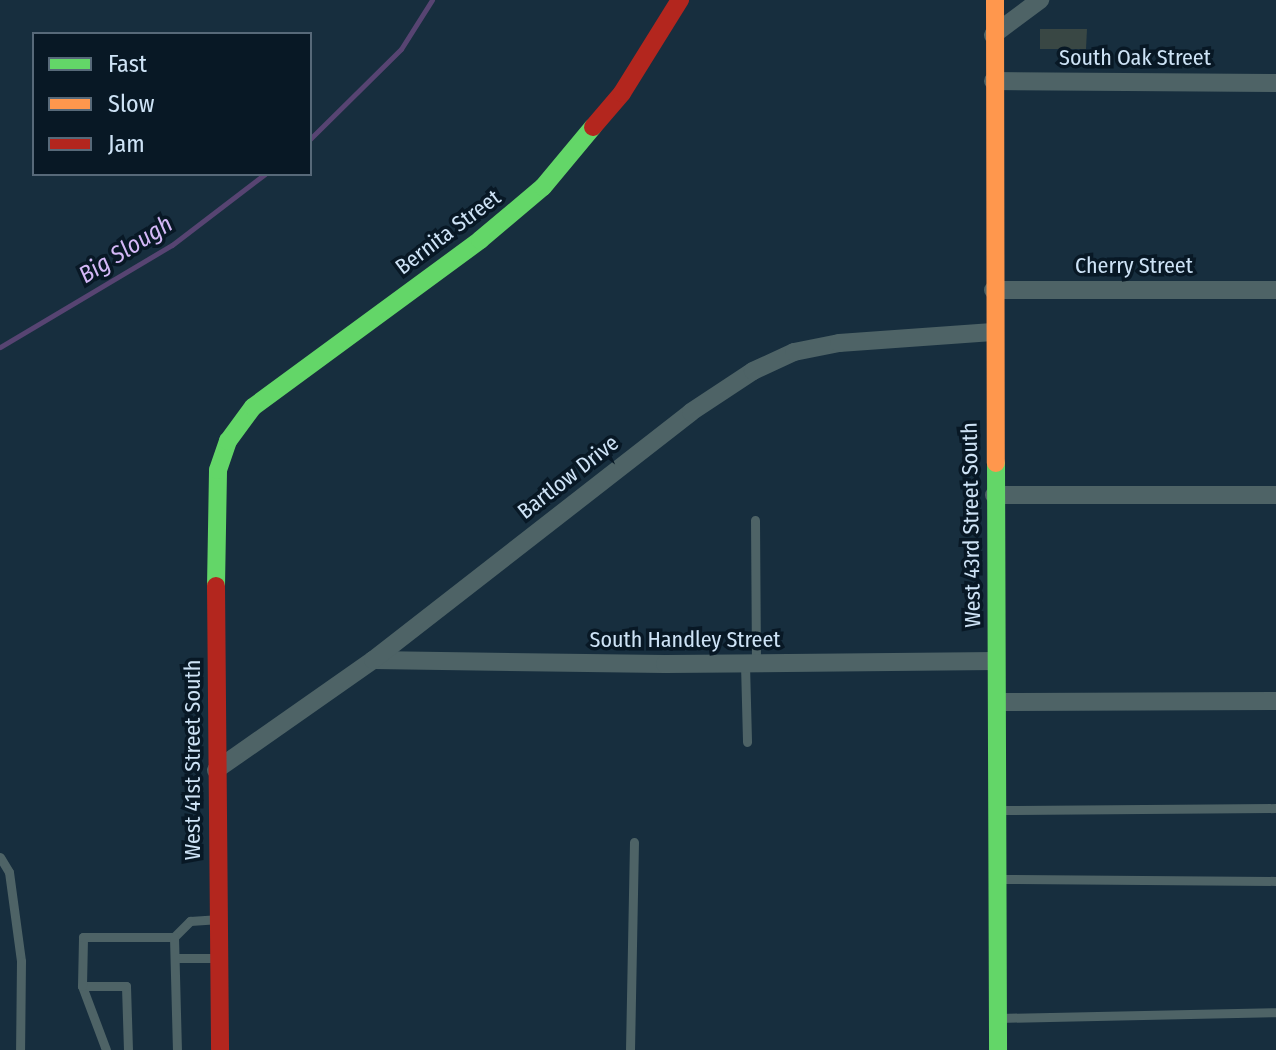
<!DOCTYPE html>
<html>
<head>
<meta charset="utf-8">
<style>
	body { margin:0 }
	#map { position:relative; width:1276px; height:1050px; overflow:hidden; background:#172e3e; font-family:"Fira Sans Condensed",sans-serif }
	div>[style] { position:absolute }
	.stream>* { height:5px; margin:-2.5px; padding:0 2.5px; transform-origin:2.5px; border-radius:2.5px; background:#574472 }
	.building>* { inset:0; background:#394744 }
	.lane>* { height:9px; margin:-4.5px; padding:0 4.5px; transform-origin:4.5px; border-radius:4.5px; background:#4e6366 }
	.street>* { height:18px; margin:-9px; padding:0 9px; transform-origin:9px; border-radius:9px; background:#4e6366 }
	.fast>* { height:18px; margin:-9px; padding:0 9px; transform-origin:9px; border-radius:9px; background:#63d668 }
	.slow>* { height:18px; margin:-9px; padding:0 9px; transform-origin:9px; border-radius:9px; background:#ff974d }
	.jam>* { height:18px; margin:-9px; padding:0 9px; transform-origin:9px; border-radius:9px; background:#b3261e }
	span { translate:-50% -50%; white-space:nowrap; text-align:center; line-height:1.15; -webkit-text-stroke:7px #081825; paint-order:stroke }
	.street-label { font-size:22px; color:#cee3f6 }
	.water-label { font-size:24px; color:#d4b8f7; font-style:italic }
	.legend { position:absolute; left:32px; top:32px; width:280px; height:144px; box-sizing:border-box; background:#081825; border:2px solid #576979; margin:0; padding:10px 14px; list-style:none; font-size:24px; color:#cee3f6 }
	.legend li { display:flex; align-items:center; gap:16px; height:40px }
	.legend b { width:40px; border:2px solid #576979 }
</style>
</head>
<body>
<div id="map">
	<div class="stream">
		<div style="left:310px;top:139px;width:128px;rotate:-44.7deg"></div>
		<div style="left:401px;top:49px;width:58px;rotate:-57.7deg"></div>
		<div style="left:0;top:347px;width:200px;rotate:-30.7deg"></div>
		<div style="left:172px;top:245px;width:117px;rotate:-37.4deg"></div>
	</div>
	<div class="building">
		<div style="clip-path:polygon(1040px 29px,1087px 29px,1086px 49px,1040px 49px)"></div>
	</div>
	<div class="lane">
		<div style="left:755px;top:520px;width:144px;rotate:89.6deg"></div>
		<div style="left:745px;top:664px;width:78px;rotate:88.5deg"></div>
		<div style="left:1001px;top:810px;width:275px;rotate:-0.4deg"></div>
		<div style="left:0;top:857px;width:17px;rotate:59deg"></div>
		<div style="left:9px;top:872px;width:90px;rotate:82.3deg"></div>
		<div style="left:21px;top:961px;width:89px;rotate:90.6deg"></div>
		<div style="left:1001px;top:879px;width:275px;rotate:0.4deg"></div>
		<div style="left:174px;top:937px;width:23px;rotate:-45deg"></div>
		<div style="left:190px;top:921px;width:26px;rotate:-4deg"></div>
		<div style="left:176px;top:958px;width:39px"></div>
		<div style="left:82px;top:986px;width:68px;rotate:69.4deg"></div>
		<div style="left:999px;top:1018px;width:277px;rotate:-1.2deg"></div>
		<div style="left:128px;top:1050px;width:64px;rotate:-91.8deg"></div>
		<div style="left:126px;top:986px;width:44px;rotate:180deg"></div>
		<div style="left:82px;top:986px;width:49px;rotate:-88.8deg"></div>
		<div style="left:83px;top:937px;width:91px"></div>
		<div style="left:174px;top:937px;width:113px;rotate:88.5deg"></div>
		<div style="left:630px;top:1050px;width:208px;rotate:-88.9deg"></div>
	</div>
	<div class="street">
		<div style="left:993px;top:35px;width:59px;rotate:-36.7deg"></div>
		<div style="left:993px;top:81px;width:283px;rotate:0.4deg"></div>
		<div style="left:993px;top:290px;width:283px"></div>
		<div style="left:994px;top:495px;width:282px"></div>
		<div style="left:373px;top:660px;width:292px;rotate:0.8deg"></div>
		<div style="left:665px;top:664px;width:331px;rotate:-0.5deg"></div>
		<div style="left:997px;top:702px;width:279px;rotate:-0.2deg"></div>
		<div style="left:216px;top:770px;width:192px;rotate:-35deg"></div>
		<div style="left:373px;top:660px;width:403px;rotate:-37.9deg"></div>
		<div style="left:691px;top:412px;width:74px;rotate:-33.5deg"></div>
		<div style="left:753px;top:371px;width:45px;rotate:-24.9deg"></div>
		<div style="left:794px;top:352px;width:46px;rotate:-11.3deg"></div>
		<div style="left:839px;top:343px;width:154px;rotate:-4.1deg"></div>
	</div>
	<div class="fast">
		<div style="left:996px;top:463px;width:587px;rotate:89.8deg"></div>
		<div style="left:216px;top:586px;width:116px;rotate:-89deg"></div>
		<div style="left:218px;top:470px;width:31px;rotate:-71deg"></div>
		<div style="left:228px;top:441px;width:42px;rotate:-53.7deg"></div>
		<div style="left:253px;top:407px;width:282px;rotate:-36.3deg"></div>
		<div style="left:480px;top:240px;width:82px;rotate:-40.1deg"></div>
		<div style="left:543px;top:187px;width:78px;rotate:-50.2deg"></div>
	</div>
	<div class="slow">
		<div style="left:995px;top:0;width:463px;rotate:89.9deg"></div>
	</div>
	<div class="jam">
		<div style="left:593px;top:127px;width:45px;rotate:-49.5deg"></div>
		<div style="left:622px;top:93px;width:110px;rotate:-58.1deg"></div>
		<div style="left:216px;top:586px;width:464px;rotate:89.5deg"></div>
	</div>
	<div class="street-label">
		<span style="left:1135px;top:58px">South Oak Street</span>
		<span style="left:448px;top:232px;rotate:-37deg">Bernita Street</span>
		<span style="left:1134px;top:266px">Cherry Street</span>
		<span style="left:568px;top:477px;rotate:-38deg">Bartlow Drive</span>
		<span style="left:971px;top:525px;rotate:-91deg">West 43rd Street South</span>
		<span style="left:685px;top:640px">South Handley Street</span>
		<span style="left:193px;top:760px;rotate:-90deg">West 41st Street South</span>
	</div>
	<div class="water-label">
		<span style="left:126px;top:250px;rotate:-32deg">Big Slough</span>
	</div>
	<ul class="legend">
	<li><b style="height:10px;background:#63d668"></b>Fast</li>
	<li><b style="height:10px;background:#ff974d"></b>Slow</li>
	<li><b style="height:10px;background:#b3261e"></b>Jam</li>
	</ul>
</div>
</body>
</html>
